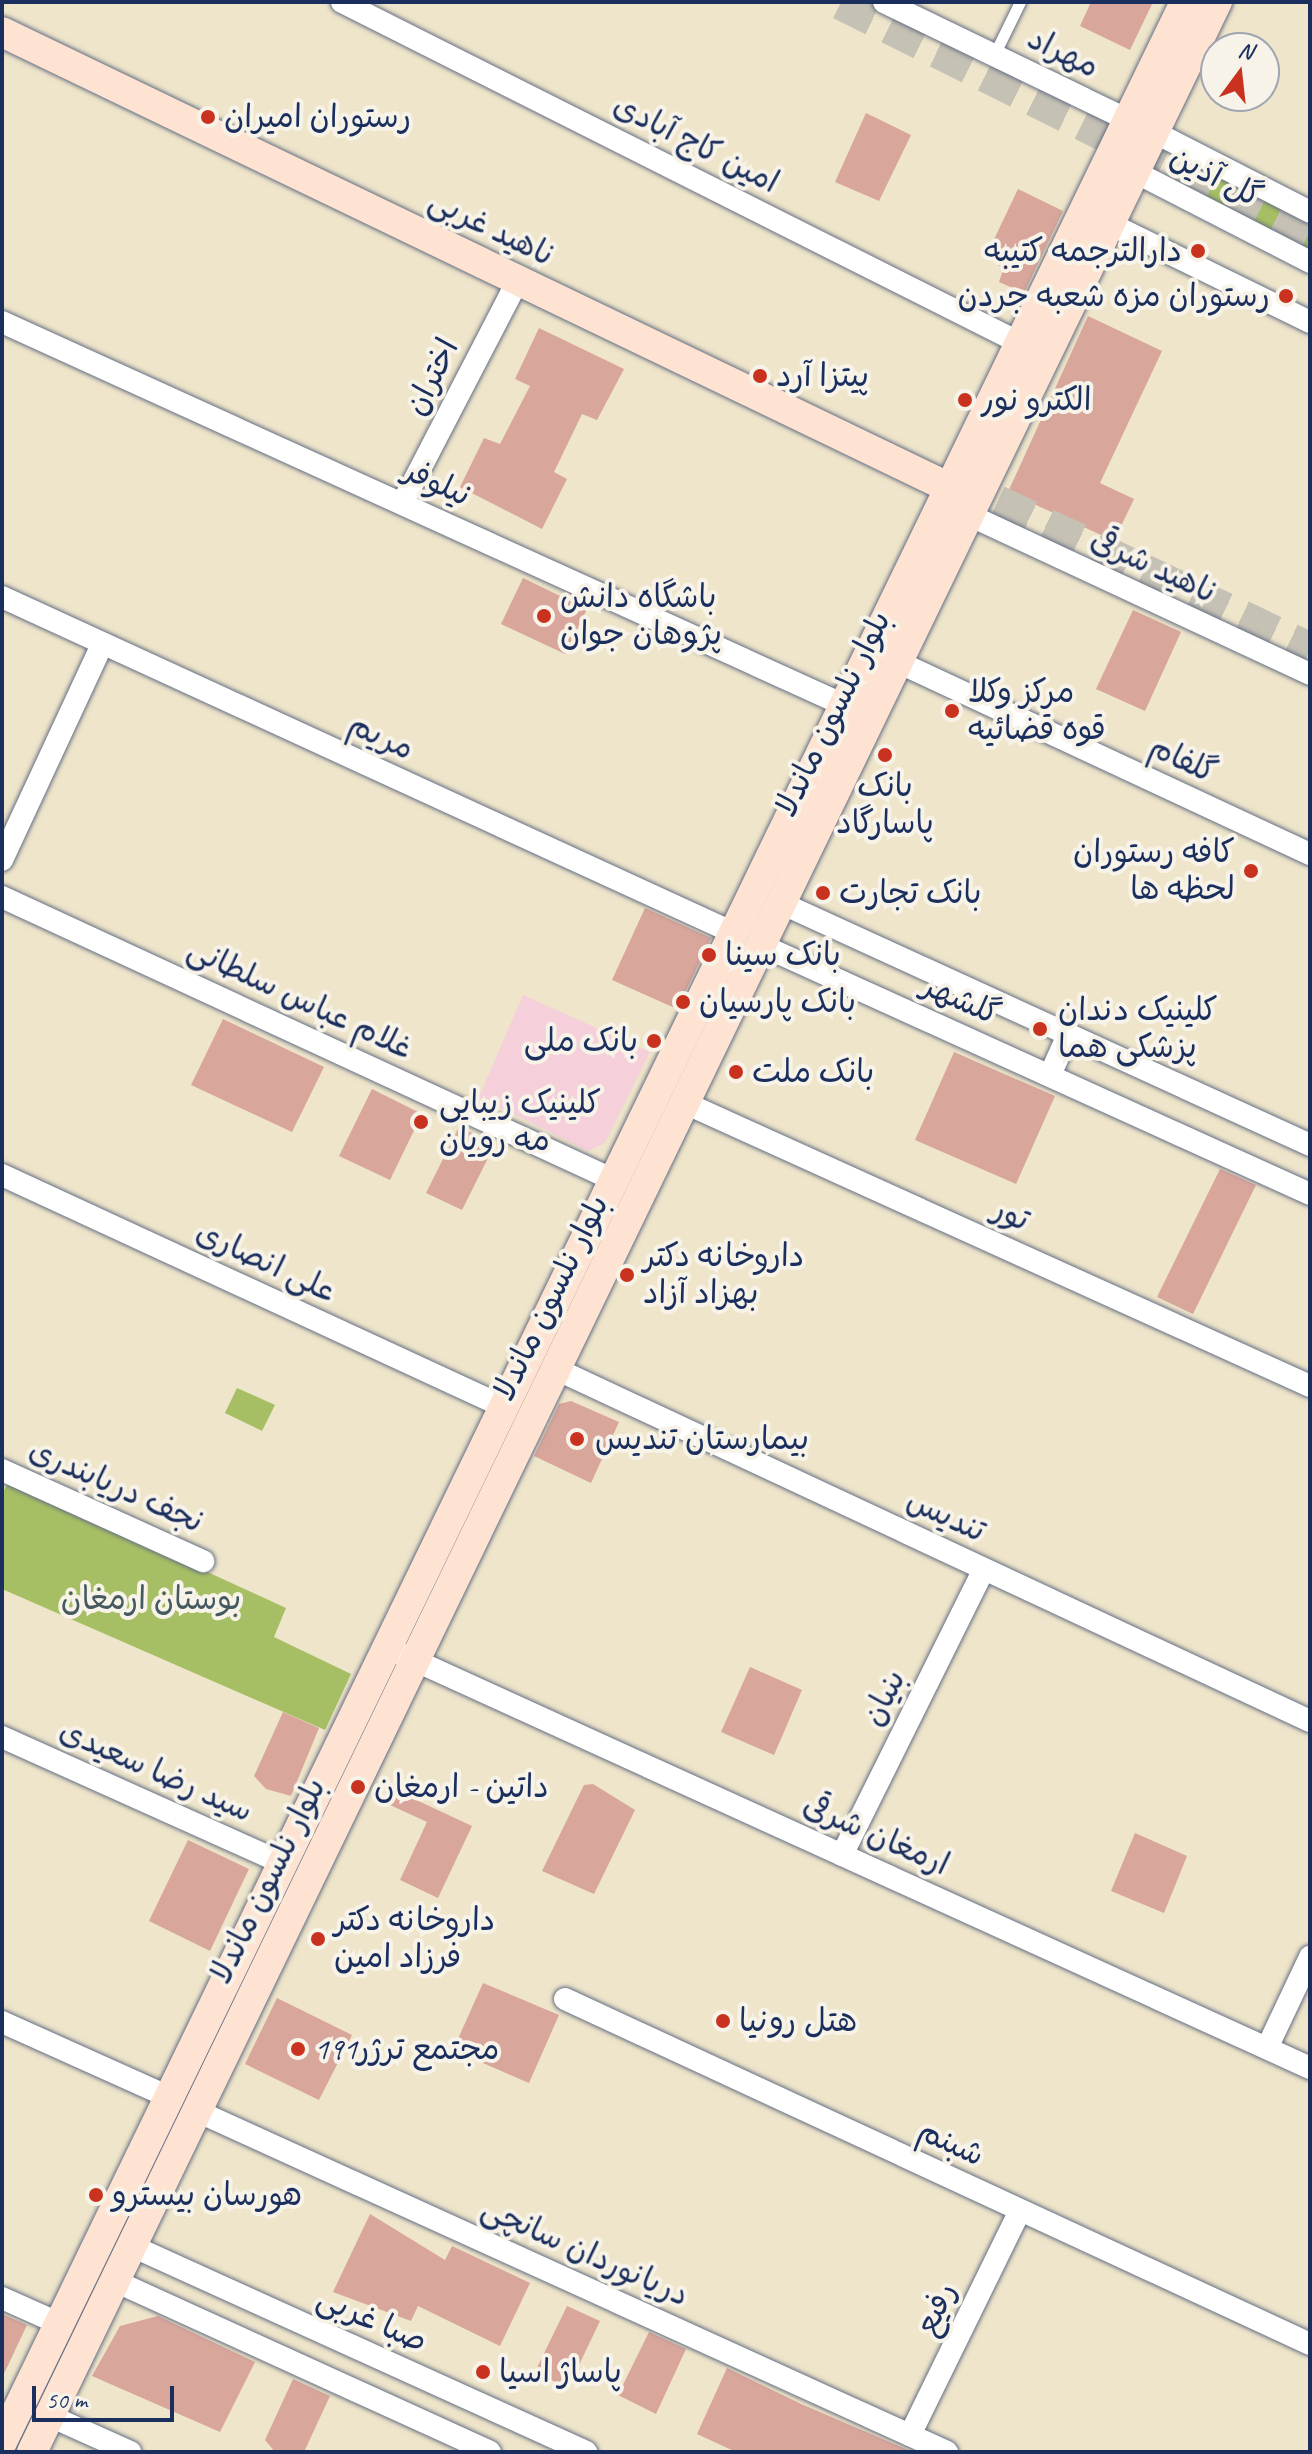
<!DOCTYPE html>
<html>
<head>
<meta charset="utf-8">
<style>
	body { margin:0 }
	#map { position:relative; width:1312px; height:2454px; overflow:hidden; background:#efe5ca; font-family:Caveat,"Playpen Sans Arabic",sans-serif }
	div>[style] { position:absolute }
	.built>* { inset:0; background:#f5cfd9 }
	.green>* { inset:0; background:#a7bf64 }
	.building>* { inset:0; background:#d8a69b }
	.trunk-tunnel>* { height:36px; margin-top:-18px; transform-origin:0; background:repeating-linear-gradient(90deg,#c5c1b4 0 36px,transparent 0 54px) }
	.roads { filter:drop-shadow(0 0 2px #656f84) drop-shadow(0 0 2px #656f84) }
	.service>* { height:11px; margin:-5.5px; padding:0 5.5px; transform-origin:5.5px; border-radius:5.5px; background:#fff }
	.minor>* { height:22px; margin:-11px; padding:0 11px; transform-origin:11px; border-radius:11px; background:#fff }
	.secondary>* { height:30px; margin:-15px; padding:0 15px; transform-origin:15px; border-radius:15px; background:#fee3d2 }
	.dots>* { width:22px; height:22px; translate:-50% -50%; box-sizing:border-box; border:4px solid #f7f3e8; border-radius:50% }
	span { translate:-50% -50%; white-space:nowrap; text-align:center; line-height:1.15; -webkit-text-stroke:8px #f7f3e8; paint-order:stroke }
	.street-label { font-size:32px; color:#1b2f5e }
	.poi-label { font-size:32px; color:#1b2f5e }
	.left { translate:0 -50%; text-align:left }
	.right { translate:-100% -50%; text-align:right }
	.park-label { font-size:32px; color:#455a60 }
	.frame { position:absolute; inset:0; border:4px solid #1b2f5e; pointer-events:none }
	.north { position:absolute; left:1200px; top:32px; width:80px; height:80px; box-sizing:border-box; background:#f7f3e8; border:2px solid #9fa5b1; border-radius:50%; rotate:15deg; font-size:22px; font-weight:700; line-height:32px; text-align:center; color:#1b2f5e }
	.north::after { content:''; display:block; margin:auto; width:28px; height:36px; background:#c8321e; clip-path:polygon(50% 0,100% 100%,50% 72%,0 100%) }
	.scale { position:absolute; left:32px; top:2386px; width:142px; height:36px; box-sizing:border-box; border:4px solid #1b2f5e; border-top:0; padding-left:10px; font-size:24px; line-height:28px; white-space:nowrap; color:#1b2f5e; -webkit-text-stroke:6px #f7f3e8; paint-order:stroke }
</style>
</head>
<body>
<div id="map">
	<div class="built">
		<div style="clip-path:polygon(523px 995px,650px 1052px,605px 1143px,588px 1151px,479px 1097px)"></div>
	</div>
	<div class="green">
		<div style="clip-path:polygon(1217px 170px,1310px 218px,1310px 251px,1204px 196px)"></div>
		<div style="clip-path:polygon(237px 1388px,275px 1405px,262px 1431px,225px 1413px)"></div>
		<div style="clip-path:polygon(9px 1481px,286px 1608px,274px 1637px,351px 1674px,325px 1730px,2px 1589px,2px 1494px)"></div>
	</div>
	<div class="building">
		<div style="clip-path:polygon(1091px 2px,1153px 2px,1130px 50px,1080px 26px)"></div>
		<div style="clip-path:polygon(866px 113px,911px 135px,879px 201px,835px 182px)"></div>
		<div style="clip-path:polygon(1018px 189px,1063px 211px,1024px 293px,999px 282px,1003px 270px,988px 252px)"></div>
		<div style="clip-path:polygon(1088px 316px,1162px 351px,1100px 483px,1134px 499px,1114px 541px,1008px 492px)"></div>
		<div style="clip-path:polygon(539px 328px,624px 369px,597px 420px,582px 414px,554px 472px,567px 479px,542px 529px,460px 487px,484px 438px,500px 444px,530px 386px,515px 379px)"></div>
		<div style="clip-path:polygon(523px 578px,587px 609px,565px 654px,501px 624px)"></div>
		<div style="clip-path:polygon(1133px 610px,1181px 632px,1145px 711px,1096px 689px)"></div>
		<div style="clip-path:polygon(645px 908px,711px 938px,677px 1009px,612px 980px)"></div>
		<div style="clip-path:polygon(223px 1019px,324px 1067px,292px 1132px,191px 1085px)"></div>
		<div style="clip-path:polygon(954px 1052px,1055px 1096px,1016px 1184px,915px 1140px)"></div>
		<div style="clip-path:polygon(372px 1089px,422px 1114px,390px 1180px,339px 1156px)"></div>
		<div style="clip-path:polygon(459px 1127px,495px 1144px,462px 1210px,426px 1193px)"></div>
		<div style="clip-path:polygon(1220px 1169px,1256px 1185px,1193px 1314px,1157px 1297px)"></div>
		<div style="clip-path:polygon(571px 1401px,619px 1422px,591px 1483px,534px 1456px,559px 1404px)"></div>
		<div style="clip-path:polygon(750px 1667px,802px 1690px,774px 1755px,721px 1732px)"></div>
		<div style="clip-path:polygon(283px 1712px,319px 1728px,291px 1796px,266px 1789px,254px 1776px)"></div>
		<div style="clip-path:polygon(593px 1784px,635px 1810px,594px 1894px,542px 1871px,584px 1785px)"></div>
		<div style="clip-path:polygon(397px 1791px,472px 1826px,438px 1898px,400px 1880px,427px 1822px,390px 1805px)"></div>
		<div style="clip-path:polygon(1135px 1833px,1187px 1856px,1164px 1913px,1111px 1891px)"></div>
		<div style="clip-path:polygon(188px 1840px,249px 1869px,210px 1951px,149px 1921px)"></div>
		<div style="clip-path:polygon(483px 1983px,559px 2015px,529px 2083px,453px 2050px)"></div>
		<div style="clip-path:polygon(277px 1998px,352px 2035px,319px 2100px,245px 2064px)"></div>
		<div style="clip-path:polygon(370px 2214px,445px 2260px,452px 2246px,530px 2283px,500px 2346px,418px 2306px,411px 2321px,333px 2292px)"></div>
		<div style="clip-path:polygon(567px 2306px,600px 2321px,568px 2388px,535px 2372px)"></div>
		<div style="clip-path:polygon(2px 2314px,27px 2325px,2px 2378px)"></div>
		<div style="clip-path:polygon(158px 2316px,255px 2362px,220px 2432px,92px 2376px,120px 2326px)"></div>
		<div style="clip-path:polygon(649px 2332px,686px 2349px,656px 2414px,618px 2395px)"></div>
		<div style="clip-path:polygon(727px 2368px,801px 2404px,913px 2452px,736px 2452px,697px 2434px)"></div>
		<div style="clip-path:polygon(293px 2379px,330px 2396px,304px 2452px,275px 2452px,265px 2440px)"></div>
	</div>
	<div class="trunk-tunnel">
		<div style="left:841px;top:2px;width:524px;rotate:26.52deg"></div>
		<div style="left:948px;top:480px;width:400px;rotate:25.2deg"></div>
	</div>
	<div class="roads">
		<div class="service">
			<div style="left:994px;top:55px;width:59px;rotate:-63.9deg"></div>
		</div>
		<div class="minor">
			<div style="left:342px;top:2px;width:759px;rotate:26.7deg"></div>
			<div style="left:884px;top:2px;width:271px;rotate:25.8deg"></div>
			<div style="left:1154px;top:132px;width:175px;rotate:27.1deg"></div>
			<div style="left:1135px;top:172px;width:197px;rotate:27.2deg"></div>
			<div style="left:1110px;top:224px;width:223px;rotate:26.1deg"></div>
			<div style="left:2px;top:322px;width:925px;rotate:24.46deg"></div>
			<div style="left:403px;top:502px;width:248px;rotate:-62.6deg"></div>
			<div style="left:969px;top:515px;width:376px;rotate:25deg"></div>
			<div style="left:2px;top:597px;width:805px;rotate:24.66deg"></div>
			<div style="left:898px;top:662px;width:455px;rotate:25deg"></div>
			<div style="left:2px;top:860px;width:237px;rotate:-65.1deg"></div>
			<div style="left:2px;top:897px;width:674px;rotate:24.82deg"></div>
			<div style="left:781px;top:903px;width:582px;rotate:24.58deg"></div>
			<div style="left:761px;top:945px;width:603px;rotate:24.4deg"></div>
			<div style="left:1050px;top:1075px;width:44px;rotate:-65.8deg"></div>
			<div style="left:685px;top:1103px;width:686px;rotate:24.36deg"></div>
			<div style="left:2px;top:1175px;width:553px;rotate:24.8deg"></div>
			<div style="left:556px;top:1369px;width:832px;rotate:25.03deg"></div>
			<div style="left:2px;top:1470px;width:221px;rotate:24.4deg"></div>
			<div style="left:403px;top:1655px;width:997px;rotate:24.48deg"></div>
			<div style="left:2px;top:1737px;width:308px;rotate:24.2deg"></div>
			<div style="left:842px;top:1855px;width:319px;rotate:-63.6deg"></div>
			<div style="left:565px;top:1999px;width:821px;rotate:24.85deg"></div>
			<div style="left:2px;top:2022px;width:183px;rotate:24.2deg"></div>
			<div style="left:1267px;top:2048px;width:101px;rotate:-64.7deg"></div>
			<div style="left:197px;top:2111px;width:824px;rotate:24.45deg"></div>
			<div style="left:132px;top:2246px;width:499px;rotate:24.4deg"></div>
			<div style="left:115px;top:2281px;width:412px;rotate:24.5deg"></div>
			<div style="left:2px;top:2298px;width:64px;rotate:24.1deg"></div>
			<div style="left:50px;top:2416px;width:88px;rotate:24.2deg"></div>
			<div style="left:910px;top:2435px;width:250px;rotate:-63.9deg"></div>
		</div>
		<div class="secondary">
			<div style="left:2px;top:32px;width:1052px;rotate:25.69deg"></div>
			<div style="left:2px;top:2442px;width:2712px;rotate:-64.13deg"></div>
			<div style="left:32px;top:2452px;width:2722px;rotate:-64.19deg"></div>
		</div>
	</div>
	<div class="dots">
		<div style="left:208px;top:117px;background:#c8321e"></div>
		<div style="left:1198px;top:251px;background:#c8321e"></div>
		<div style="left:1286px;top:296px;background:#c8321e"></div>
		<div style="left:760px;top:376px;background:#c8321e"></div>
		<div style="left:965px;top:400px;background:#c8321e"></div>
		<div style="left:544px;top:616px;background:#c8321e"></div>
		<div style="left:952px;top:711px;background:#c8321e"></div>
		<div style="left:885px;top:755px;background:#c8321e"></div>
		<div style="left:1251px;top:871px;background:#c8321e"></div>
		<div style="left:823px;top:893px;background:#c8321e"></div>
		<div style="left:709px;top:955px;background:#c8321e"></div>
		<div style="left:683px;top:1002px;background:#c8321e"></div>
		<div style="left:1040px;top:1029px;background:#c8321e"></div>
		<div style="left:654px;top:1041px;background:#c8321e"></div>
		<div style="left:736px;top:1072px;background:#c8321e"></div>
		<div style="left:421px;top:1122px;background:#c8321e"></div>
		<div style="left:627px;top:1275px;background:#c8321e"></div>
		<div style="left:577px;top:1439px;background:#c8321e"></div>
		<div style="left:358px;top:1787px;background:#c8321e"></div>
		<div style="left:318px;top:1939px;background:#c8321e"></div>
		<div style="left:723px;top:2021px;background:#c8321e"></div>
		<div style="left:298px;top:2049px;background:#c8321e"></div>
		<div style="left:96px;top:2195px;background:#c8321e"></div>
		<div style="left:483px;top:2372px;background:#c8321e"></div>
	</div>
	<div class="street-label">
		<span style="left:1063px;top:53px;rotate:26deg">مهراد</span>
		<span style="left:696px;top:144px;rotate:27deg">امین کاج آبادی</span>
		<span style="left:1216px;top:177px;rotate:27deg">گل آذین</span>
		<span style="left:491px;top:228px;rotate:26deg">ناهید غربی</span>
		<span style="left:432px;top:377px;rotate:-63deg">اختران</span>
		<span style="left:437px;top:483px;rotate:25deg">نیلوفر</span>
		<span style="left:1153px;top:566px;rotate:25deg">ناهید شرقی</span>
		<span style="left:833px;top:714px;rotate:-64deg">بلوار نلسون ماندلا</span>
		<span style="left:381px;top:737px;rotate:25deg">مریم</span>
		<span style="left:1183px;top:760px;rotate:25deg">گلفام</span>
		<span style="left:300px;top:999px;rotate:25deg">غلام عباس سلطانی</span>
		<span style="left:961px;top:1000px;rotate:24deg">گلشهر</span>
		<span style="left:1011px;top:1215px;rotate:24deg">تور</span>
		<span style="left:266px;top:1262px;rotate:25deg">علی انصاری</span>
		<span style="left:551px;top:1298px;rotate:-64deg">بلوار نلسون ماندلا</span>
		<span style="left:116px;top:1486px;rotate:24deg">نجف دریابندری</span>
		<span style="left:946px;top:1516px;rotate:25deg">تندیس</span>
		<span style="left:884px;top:1698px;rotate:-63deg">بنیان</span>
		<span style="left:156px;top:1771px;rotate:24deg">سید رضا سعیدی</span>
		<span style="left:876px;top:1835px;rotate:24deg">ارمغان شرقی</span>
		<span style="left:268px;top:1881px;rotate:-64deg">بلوار نلسون ماندلا</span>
		<span style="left:951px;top:2143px;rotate:25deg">شبنم</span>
		<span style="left:585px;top:2252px;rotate:24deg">دریانوردان سانچی</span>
		<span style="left:936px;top:2309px;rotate:-64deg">رفیع</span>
		<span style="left:372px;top:2320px;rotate:24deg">صبا غربی</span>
	</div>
	<div class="poi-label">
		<span class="left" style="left:224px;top:117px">رستوران امیران</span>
		<span class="right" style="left:1182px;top:251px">دارالترجمه کتیبه</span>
		<span class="right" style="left:1270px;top:296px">رستوران مزه شعبه جردن</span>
		<span class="left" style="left:776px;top:376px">پیتزا آرد</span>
		<span class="left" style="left:981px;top:400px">الكترو نور</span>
		<span class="left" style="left:560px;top:616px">باشگاه دانش<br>پژوهان جوان</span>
		<span class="left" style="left:968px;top:711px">مرکز وکلا<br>قوه قضائیه</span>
		<span style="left:885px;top:805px">بانک<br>پاسارگاد</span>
		<span class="right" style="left:1235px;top:871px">کافه رستوران<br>لحظه ها</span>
		<span class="left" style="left:839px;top:893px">بانک تجارت</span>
		<span class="left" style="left:725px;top:955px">بانک سینا</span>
		<span class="left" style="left:699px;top:1002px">بانک پارسیان</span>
		<span class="left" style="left:1058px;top:1029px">کلینیک دندان<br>پزشکی هما</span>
		<span class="right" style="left:638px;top:1041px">بانک ملی</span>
		<span class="left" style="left:752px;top:1072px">بانک ملت</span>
		<span class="left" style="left:439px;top:1122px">کلینیک زیبایی<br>مه رویان</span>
		<span class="left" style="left:643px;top:1275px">داروخانه دکتر<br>بهزاد آزاد</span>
		<span class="left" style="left:595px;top:1439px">بیمارستان تندیس</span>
		<span class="left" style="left:374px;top:1787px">داتین - ارمغان</span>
		<span class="left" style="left:334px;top:1939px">داروخانه دکتر<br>فرزاد امین</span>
		<span class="left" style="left:739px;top:2021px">هتل رونیا</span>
		<span class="left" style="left:314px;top:2049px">مجتمع ترژر191</span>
		<span class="left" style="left:112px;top:2195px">هورسان بیسترو</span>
		<span class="left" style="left:499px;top:2372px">پاساژ اسیا</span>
	</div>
	<div class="park-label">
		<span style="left:151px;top:1599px">بوستان ارمغان</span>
	</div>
	<div class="frame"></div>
	<div class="north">N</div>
	<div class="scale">50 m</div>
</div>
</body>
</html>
